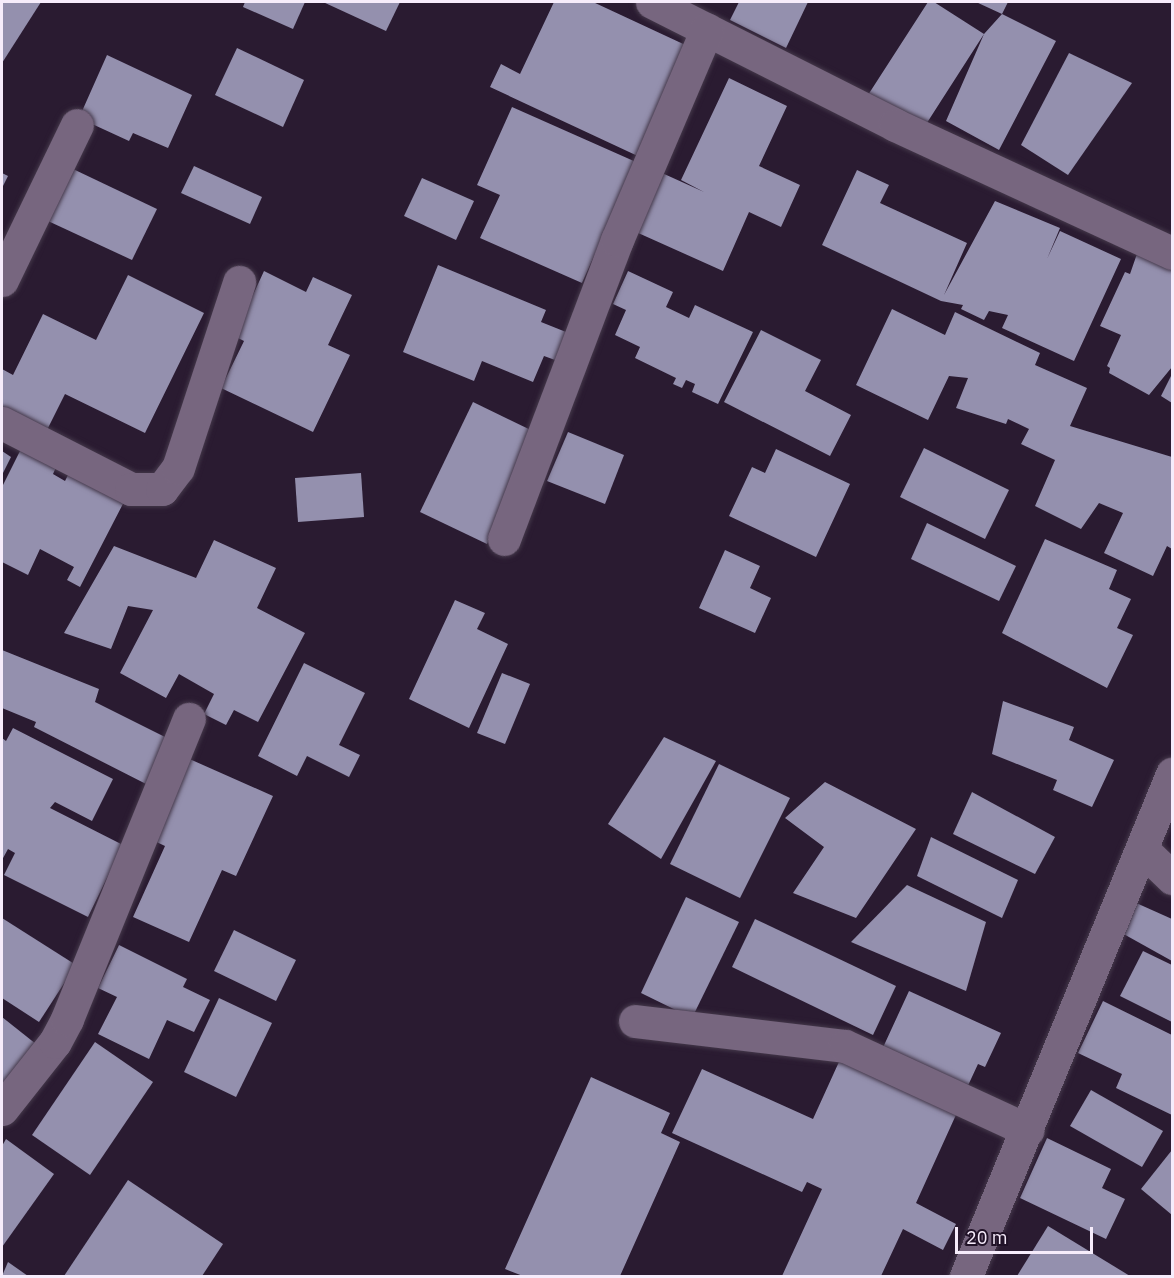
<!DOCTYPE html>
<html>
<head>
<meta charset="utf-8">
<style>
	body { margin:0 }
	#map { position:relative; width:1174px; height:1278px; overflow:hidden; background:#2a1b31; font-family:"IBM Plex Sans",sans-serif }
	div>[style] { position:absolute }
	.building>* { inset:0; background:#9490ae }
	.roads { filter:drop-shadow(0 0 2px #44384a) drop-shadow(0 0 2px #44384a) }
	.minor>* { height:33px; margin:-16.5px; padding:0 16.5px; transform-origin:16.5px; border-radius:16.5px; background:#77667f }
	span { translate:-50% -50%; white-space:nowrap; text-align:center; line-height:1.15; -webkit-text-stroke:6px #201227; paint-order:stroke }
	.frame { position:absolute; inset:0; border:3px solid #f6ecfb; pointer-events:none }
	.scale { position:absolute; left:955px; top:1227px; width:138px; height:27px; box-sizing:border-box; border:3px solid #f6ecfb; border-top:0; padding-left:8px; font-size:18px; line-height:21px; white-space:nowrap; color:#f6ecfb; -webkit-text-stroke:4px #201227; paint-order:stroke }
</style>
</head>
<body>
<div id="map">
	<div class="building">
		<div style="clip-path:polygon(2px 2px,41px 2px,2px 63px)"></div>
		<div style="clip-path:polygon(245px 2px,305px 2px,293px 29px,243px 7px)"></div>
		<div style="clip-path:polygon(323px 2px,400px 2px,386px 31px)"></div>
		<div style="clip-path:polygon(554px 2px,593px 2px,694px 49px,642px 158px,490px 87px,501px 64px,520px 74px)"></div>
		<div style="clip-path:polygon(739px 2px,808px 2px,786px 48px,730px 20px)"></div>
		<div style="clip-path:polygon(928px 2px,934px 2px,984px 34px,1002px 14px,976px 2px,1008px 2px,1002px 14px,1056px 41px,999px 150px,946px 121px,984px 34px,923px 129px,868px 95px)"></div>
		<div style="clip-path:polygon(237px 48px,304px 80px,283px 127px,215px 95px)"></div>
		<div style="clip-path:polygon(1069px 53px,1132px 83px,1068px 175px,1021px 145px)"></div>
		<div style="clip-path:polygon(107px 55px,192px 95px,168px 148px,133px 133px,129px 141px,79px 118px)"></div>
		<div style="clip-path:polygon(729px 78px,787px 106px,759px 166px,800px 185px,781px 227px,749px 212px,723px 271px,636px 232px,662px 173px,704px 192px,681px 180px)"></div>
		<div style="clip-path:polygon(512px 107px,636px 162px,582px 283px,480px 238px,500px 195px,477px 185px)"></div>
		<div style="clip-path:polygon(194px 166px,262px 197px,250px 224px,181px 193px)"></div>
		<div style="clip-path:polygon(73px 169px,157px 209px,132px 260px,48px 221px)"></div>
		<div style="clip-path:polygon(857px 170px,889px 185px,880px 203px,967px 243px,944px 295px,995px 201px,1060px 228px,1047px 259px,1060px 231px,1121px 259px,1074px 361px,1002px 328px,1008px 315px,989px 311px,984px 320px,961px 309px,963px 305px,941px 301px,822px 245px)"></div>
		<div style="clip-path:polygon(2px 173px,8px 176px,2px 188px)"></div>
		<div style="clip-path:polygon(422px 178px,474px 201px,456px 240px,404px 216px)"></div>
		<div style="clip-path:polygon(1139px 248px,1172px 266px,1172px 367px,1149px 395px,1109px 373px,1110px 368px,1107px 366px,1121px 335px,1100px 326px,1125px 272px,1130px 274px)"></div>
		<div style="clip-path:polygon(438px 265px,546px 310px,541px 322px,566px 332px,555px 360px,544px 356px,533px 382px,482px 361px,474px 381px,403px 352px)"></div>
		<div style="clip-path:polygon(264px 271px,306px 292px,313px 277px,352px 295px,328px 345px,350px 355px,313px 432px,221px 388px,244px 341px,234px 336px)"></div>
		<div style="clip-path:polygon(628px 271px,673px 292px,666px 307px,689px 318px,695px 305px,753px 332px,718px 404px,692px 392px,695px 384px,686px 380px,682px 388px,673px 384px,676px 378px,635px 358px,640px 347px,615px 335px,626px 310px,613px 304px)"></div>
		<div style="clip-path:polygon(128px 275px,204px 313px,145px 433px,65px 394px,45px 434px,2px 412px,2px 369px,13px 375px,43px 314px,96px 340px)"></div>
		<div style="clip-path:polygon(892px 309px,945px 335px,955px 312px,1040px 353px,1035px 365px,1087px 388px,1070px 426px,1172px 457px,1172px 549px,1167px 546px,1153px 576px,1104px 553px,1123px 513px,1099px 503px,1081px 529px,1035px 506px,1055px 460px,1021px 444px,1029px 429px,1008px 419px,1006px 424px,956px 408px,968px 378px,949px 376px,928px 420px,856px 385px)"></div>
		<div style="clip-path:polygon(761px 330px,821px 360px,805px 391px,851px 415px,830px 456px,724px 402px)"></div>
		<div style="clip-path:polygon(1172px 374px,1172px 403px,1161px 396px)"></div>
		<div style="clip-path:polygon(473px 402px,539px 434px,487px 544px,420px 512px)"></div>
		<div style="clip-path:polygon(568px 432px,624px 455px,605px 504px,547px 481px)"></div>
		<div style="clip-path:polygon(23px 445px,58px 463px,53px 474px,65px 481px,71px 469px,126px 498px,80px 587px,67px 580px,74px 567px,40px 549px,28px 575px,2px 562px,2px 487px)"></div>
		<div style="clip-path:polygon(924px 448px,1009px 490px,985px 539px,900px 497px)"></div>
		<div style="clip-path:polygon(776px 449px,850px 484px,816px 557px,729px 516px,752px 467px,765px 473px)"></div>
		<div style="clip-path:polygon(2px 451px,11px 457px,2px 475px)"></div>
		<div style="clip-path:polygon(361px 473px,364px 517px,298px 522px,295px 478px)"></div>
		<div style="clip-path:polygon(927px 523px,1016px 566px,999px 601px,911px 559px)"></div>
		<div style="clip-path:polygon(1045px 539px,1117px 570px,1109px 589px,1131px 599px,1117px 628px,1133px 635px,1107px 688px,1002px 633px)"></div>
		<div style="clip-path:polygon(214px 540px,276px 568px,257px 608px,305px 633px,258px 722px,234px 710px,226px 725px,204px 714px,214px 694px,179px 674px,166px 698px,120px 673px,153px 610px,128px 606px,111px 649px,64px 633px,114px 546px,196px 578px)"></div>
		<div style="clip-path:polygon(725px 550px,760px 566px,750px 588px,771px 598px,755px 633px,699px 608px)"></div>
		<div style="clip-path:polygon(455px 600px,485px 613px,477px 629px,508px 644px,469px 728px,409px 699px)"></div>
		<div style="clip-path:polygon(2px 650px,99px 689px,95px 702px,171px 740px,148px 785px,34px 727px,36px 722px,2px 708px)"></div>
		<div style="clip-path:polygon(304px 663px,365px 693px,339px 745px,360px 755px,349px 777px,307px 756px,297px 776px,258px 756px)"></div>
		<div style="clip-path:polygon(502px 673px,530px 684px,505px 744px,477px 733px)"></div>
		<div style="clip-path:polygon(1003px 701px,1074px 727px,1069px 740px,1114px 760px,1092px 807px,1053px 790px,1057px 780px,992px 754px)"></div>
		<div style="clip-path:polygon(13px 728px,113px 779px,92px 821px,55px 802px,50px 808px,123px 845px,88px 917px,4px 875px,15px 853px,8px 849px,2px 860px,2px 738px,6px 741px)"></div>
		<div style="clip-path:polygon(664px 737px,716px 761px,661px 859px,608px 824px)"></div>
		<div style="clip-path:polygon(185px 757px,273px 796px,236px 876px,222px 870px,189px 942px,133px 917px,165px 846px,148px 838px)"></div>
		<div style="clip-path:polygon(719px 764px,790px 798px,740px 898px,670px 864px)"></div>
		<div style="clip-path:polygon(825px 782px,916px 829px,856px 918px,793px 893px,824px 847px,785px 818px)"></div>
		<div style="clip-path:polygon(972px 792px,1055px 837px,1035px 874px,953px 834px)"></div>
		<div style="clip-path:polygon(931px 837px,1018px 880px,1002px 918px,917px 876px)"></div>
		<div style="clip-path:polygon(907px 885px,986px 922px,966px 991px,851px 942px)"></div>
		<div style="clip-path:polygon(686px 897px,739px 922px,692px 1018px,641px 993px)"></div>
		<div style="clip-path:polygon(1134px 902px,1172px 919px,1172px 961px,1120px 932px)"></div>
		<div style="clip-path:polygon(2px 918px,76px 965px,39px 1022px,2px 998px)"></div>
		<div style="clip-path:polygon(755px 919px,896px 986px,873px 1035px,732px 967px)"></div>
		<div style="clip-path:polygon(234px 930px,296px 960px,276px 1001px,214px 971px)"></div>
		<div style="clip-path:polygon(119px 945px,187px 979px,183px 987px,210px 1000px,194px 1032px,167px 1020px,149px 1059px,98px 1034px,117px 997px,98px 988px)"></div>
		<div style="clip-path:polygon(1143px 951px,1172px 965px,1172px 1022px,1120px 996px)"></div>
		<div style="clip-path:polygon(909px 991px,1001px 1033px,985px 1067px,978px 1064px,965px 1092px,880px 1054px)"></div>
		<div style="clip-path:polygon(219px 998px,272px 1023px,236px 1097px,184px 1072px)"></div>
		<div style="clip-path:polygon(1103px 1001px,1172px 1035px,1172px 1115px,1116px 1088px,1122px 1074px,1078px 1053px)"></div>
		<div style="clip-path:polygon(2px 1017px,36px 1044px,2px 1086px)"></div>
		<div style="clip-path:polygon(95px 1042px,153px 1082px,90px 1175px,32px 1135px)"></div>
		<div style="clip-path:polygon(843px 1053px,960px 1106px,916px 1203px,956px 1224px,943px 1250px,903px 1229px,881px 1276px,782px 1276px,822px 1189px,807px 1182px,802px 1192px,672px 1133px,702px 1069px,813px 1119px)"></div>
		<div style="clip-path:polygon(591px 1077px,670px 1113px,661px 1133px,680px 1142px,620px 1276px,523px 1276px,505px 1269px)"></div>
		<div style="clip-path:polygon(1091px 1090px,1163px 1131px,1142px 1167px,1070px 1126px)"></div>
		<div style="clip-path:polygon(1047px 1138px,1111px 1169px,1102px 1188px,1125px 1199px,1106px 1239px,1020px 1198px)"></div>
		<div style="clip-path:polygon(6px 1139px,54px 1174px,2px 1247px,2px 1146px)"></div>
		<div style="clip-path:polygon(1172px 1150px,1172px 1215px,1141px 1189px)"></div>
		<div style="clip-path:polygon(128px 1180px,223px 1244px,202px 1276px,64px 1276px)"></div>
		<div style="clip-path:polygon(1048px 1226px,1130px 1276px,1017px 1276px)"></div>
		<div style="clip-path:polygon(8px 1262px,28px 1276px,2px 1276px)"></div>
	</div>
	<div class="roads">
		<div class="minor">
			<div style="left:652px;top:2px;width:272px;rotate:26.8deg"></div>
			<div style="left:895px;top:125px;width:305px;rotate:24.8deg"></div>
			<div style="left:2px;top:280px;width:172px;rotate:-64.2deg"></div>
			<div style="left:2px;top:423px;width:145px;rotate:27.1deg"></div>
			<div style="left:131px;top:489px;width:31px"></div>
			<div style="left:162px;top:489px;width:26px;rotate:-53deg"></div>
			<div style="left:178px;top:468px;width:196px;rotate:-71.8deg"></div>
			<div style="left:504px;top:539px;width:320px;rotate:-69.3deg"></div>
			<div style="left:617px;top:240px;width:229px;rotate:-66.9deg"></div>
			<div style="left:1142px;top:849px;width:42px;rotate:44deg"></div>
			<div style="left:635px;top:1021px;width:211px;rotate:6.8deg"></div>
			<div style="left:845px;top:1046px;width:201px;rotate:24.7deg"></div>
			<div style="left:2px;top:1109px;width:85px;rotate:-51.7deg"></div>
			<div style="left:55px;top:1042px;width:26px;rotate:-62deg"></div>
			<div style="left:67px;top:1019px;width:324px;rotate:-67.9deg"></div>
			<div style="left:966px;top:1276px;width:543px;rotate:-67.69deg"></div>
		</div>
	</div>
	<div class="frame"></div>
	<div class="scale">20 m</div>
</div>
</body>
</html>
